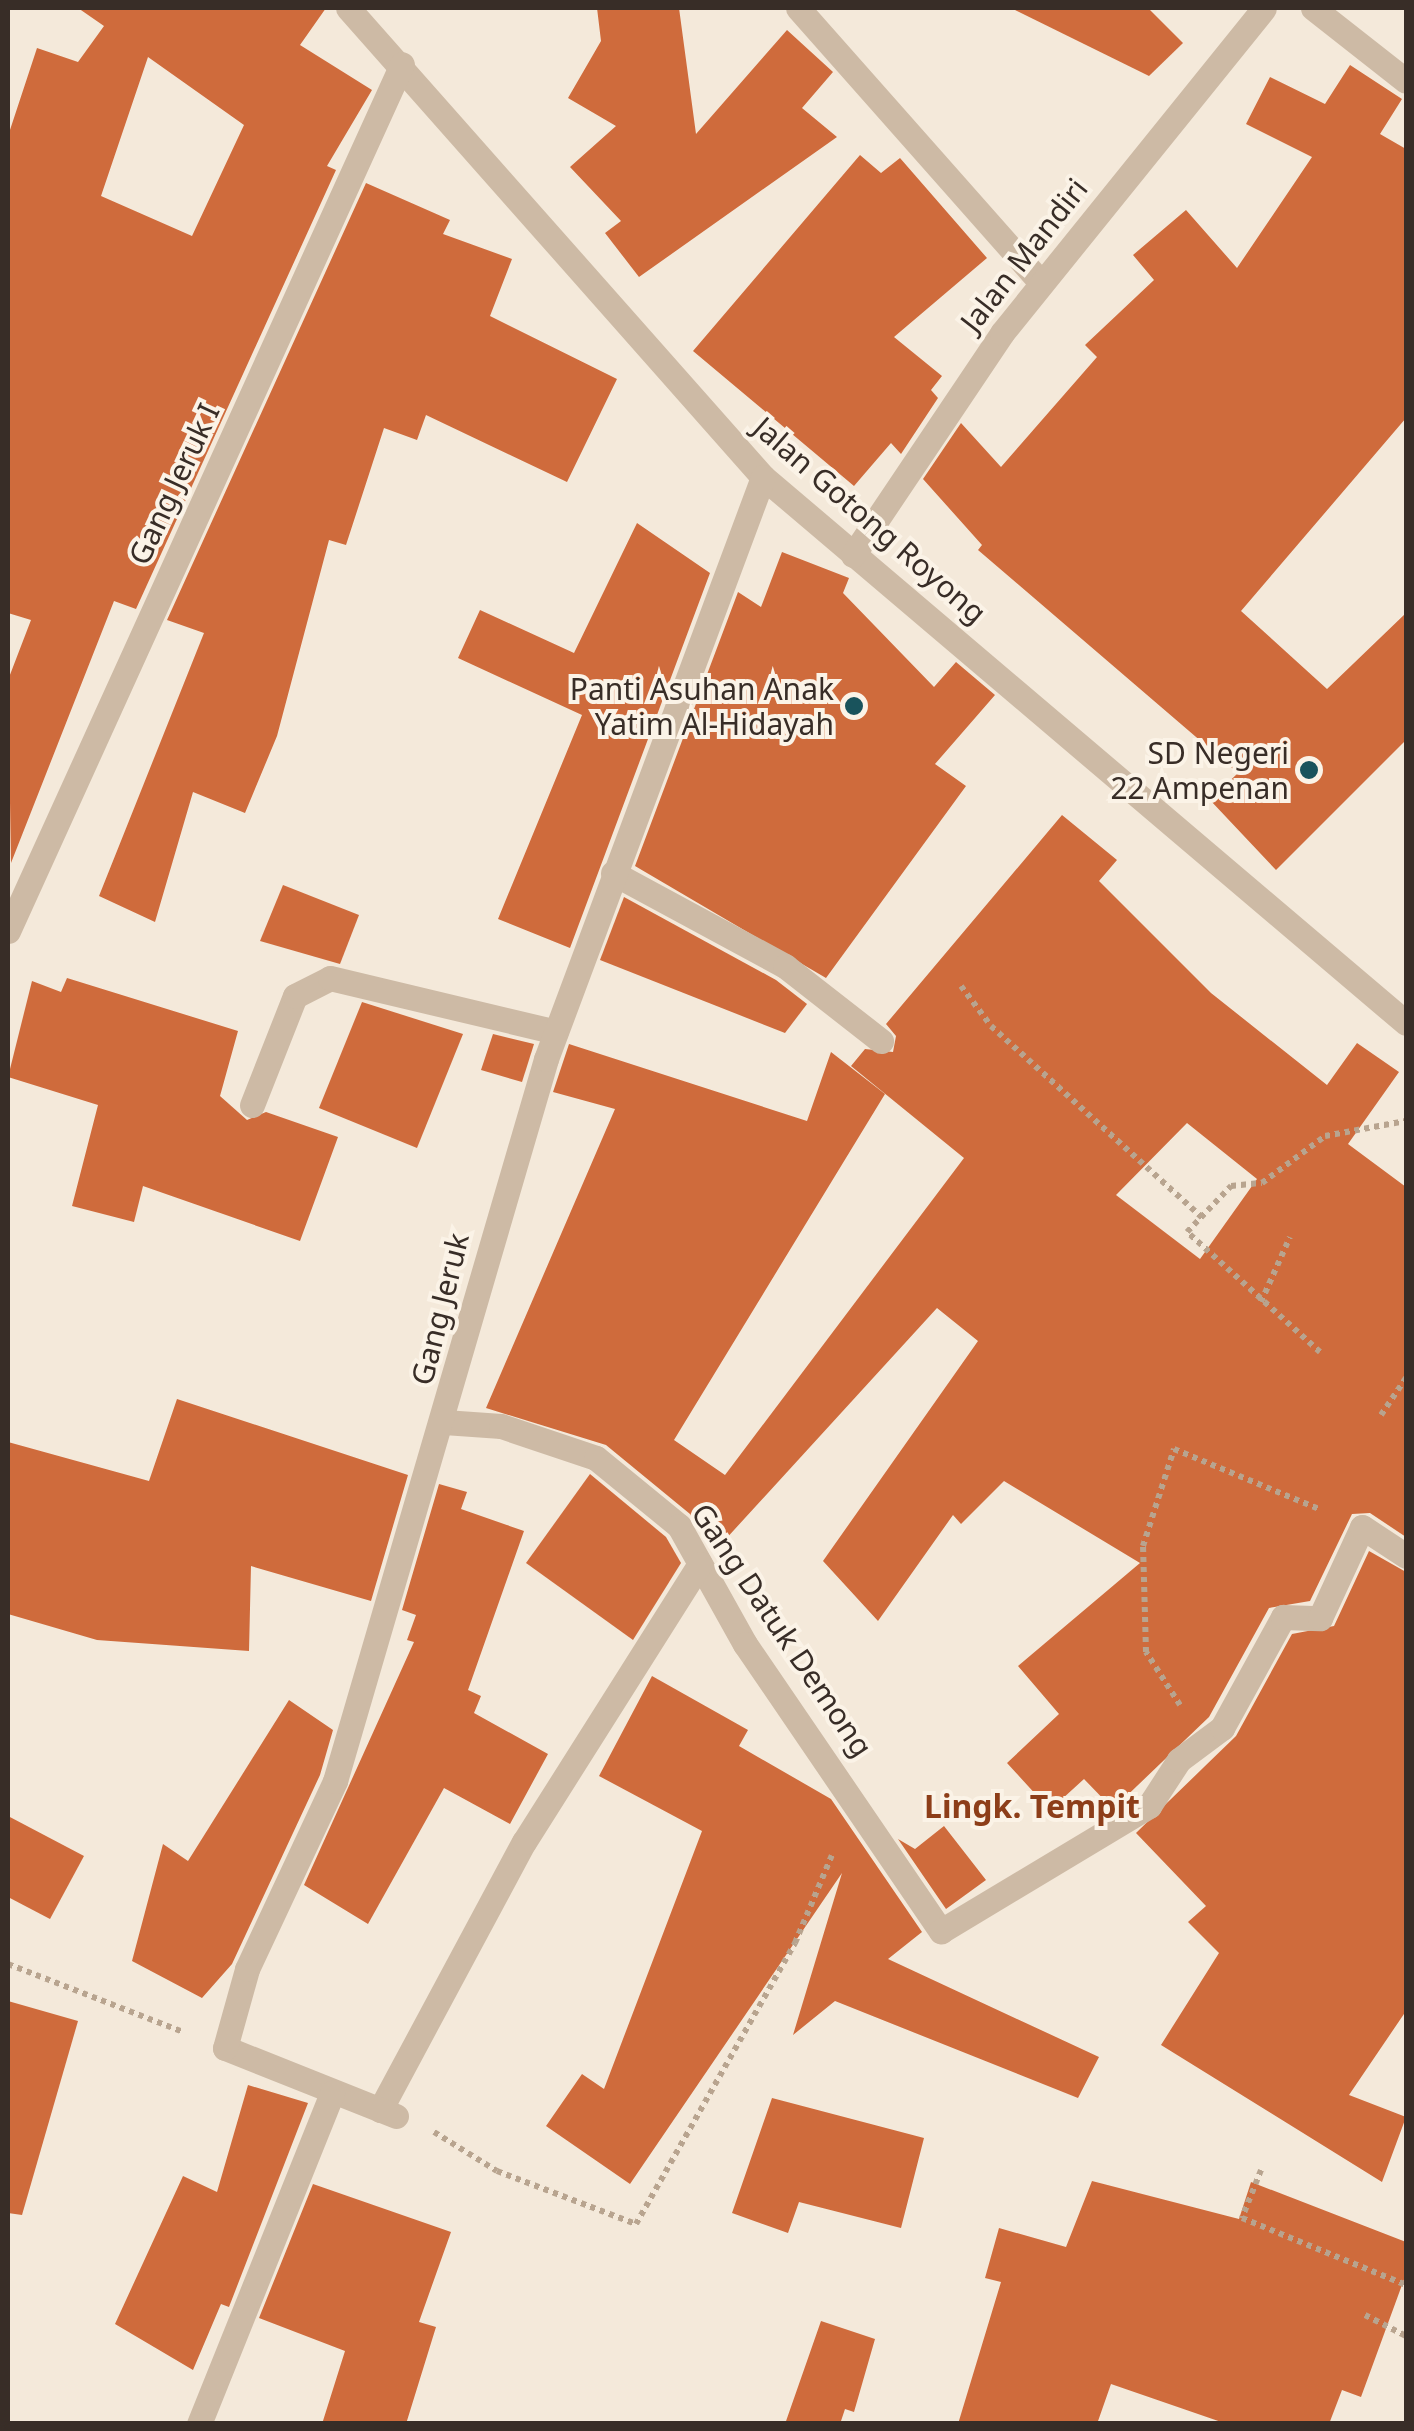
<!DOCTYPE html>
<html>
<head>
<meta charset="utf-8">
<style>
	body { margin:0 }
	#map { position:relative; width:1414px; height:2431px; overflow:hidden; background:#f4e9da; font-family:"Noto Sans",sans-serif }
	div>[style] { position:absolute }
	.building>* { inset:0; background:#cf6b3c }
	.path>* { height:6px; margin-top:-3px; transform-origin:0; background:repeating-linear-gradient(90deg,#b8a48f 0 5px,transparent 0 10px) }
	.minor>* { height:25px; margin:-12.5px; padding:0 12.5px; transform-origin:12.5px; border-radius:12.5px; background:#cdbaa5 }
	.dots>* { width:28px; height:28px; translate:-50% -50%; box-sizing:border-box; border:5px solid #fbf3e7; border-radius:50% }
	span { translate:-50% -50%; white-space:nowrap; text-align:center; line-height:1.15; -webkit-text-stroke:8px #fbf3e7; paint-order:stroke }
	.street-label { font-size:30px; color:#382d27 }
	.poi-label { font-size:30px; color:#382d27 }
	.right { translate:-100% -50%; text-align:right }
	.neighbourhood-label { font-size:32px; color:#8d3e19; font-weight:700 }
	.frame { position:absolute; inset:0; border:10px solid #382d27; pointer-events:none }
</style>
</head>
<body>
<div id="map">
	<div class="building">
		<div style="clip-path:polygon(evenodd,78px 8px,326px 8px,300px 45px,372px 90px,327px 166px,336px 170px,136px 609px,114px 601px,11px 863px,8px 680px,31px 620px,8px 613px,8px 136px,37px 48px,78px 62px,104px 26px,78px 8px,148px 57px,244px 125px,192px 236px,101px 196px,148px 57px)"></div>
		<div style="clip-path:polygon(597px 8px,679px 8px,696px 134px,787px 30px,833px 72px,802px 108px,837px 137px,639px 277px,605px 233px,621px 221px,570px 167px,616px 126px,568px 98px,601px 41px)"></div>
		<div style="clip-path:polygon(1011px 8px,1148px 8px,1183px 43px,1149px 76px)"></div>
		<div style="clip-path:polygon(1350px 65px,1402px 99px,1380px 134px,1406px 149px,1406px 418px,1241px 611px,1327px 689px,1406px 613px,1406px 740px,1276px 870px,1210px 800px,1238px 773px,978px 550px,982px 545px,923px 479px,961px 423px,1001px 467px,1097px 357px,1085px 345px,1154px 280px,1133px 255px,1186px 210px,1237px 268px,1312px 157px,1246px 124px,1270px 77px,1325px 104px)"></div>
		<div style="clip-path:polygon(860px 155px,881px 173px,900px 158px,987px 258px,894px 337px,942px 376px,931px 390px,938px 398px,901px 454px,891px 443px,854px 486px,693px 351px)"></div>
		<div style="clip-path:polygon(366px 183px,450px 220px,443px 234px,512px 259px,490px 316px,617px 379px,567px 482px,426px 415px,417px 440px,384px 428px,346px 545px,329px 540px,277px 736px,245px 813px,193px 792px,155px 922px,99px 896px,204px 633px,167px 620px)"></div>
		<div style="clip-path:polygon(637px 523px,710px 573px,570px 948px,498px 919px,582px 715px,458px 658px,480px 610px,574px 653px)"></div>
		<div style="clip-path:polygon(782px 552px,849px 578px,843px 593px,934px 687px,956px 662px,995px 695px,935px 764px,966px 786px,826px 978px,635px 866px,738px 592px,761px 607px)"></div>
		<div style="clip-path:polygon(evenodd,1062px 815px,1117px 860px,1099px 881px,1211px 993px,1327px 1085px,1357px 1043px,1399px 1072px,1348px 1144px,1406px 1187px,1406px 1537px,1370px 1513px,1352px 1514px,1310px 1601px,1269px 1608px,1209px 1717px,1113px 1809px,1084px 1779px,1050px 1810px,1007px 1763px,1059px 1714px,1018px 1666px,1140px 1563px,1004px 1481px,961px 1524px,953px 1515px,878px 1621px,823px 1561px,978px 1341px,937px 1308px,713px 1553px,690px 1514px,606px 1445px,486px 1408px,615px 1109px,553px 1092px,569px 1044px,807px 1121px,831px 1052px,885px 1094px,674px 1440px,725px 1475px,964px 1158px,851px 1066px,865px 1049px,893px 1052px,896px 1036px,886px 1024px,1062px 815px,1187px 1123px,1257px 1179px,1200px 1259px,1116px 1195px,1187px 1123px)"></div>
		<div style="clip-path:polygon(283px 885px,359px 915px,340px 964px,260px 941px)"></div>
		<div style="clip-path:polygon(624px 897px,776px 980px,807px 1004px,785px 1033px,600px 960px)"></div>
		<div style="clip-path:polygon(67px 978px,238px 1031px,220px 1096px,247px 1120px,266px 1112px,338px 1137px,300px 1241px,143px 1186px,134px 1222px,72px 1206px,98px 1105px,8px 1077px,32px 981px,61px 992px)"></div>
		<div style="clip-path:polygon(362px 1002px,463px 1034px,417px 1148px,319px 1108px)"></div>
		<div style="clip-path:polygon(493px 1034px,534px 1044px,522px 1082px,481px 1070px)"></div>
		<div style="clip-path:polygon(177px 1399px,408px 1475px,371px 1601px,251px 1566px,249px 1651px,97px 1640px,8px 1614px,8px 1442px,149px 1481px)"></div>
		<div style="clip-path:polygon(590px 1474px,666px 1537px,681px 1563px,633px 1640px,526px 1563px)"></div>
		<div style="clip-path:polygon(439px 1484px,467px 1492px,461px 1509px,524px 1531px,468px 1690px,481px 1696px,474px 1713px,548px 1754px,510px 1824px,444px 1788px,368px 1924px,304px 1885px,414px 1642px,407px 1640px,416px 1615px,402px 1610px)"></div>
		<div style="clip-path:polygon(1369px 1551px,1406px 1572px,1406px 2011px,1349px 2095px,1406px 2117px,1382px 2182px,1161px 2045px,1219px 1953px,1188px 1922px,1206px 1906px,1136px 1833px,1236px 1736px,1292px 1634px,1334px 1626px)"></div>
		<div style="clip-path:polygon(652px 1676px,748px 1730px,739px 1746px,831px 1799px,922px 1932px,888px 1959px,1099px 2057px,1078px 2098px,835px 2001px,793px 2035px,842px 1873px,630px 2184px,546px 2126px,582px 2074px,604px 2089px,702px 1831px,599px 1776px)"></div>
		<div style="clip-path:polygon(289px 1700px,333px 1730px,320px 1775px,232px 1964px,202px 1998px,132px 1961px,163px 1844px,188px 1861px)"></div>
		<div style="clip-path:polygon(8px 1816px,84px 1856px,50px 1919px,8px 1897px)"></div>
		<div style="clip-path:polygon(944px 1826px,986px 1880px,946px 1909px,898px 1839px,915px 1849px)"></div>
		<div style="clip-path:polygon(8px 2001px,78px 2021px,22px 2215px,8px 2213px)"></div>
		<div style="clip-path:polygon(248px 2085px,308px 2103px,229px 2307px,221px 2304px,193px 2370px,115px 2324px,183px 2176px,217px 2192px)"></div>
		<div style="clip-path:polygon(772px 2098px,924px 2138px,901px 2228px,799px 2202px,788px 2233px,732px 2213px)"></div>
		<div style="clip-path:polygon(1092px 2181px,1239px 2219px,1251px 2182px,1406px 2242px,1406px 2274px,1361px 2397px,1342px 2390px,1329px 2424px,1227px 2424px,1111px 2384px,1097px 2424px,958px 2424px,1001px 2282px,985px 2278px,999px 2228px,1066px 2247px)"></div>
		<div style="clip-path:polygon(313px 2184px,451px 2232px,419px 2322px,436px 2327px,406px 2424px,322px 2424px,345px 2351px,259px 2318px)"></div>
		<div style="clip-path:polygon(821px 2321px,875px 2339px,854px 2412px,845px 2409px,840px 2424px,785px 2424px)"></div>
	</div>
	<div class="path">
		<div style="left:961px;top:986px;width:50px;rotate:53.1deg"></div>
		<div style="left:991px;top:1026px;width:285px;rotate:42.2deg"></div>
		<div style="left:1261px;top:1302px;width:71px;rotate:-66deg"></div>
		<div style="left:1320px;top:1352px;width:179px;rotate:-137.9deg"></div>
		<div style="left:1187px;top:1232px;width:64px;rotate:-46.3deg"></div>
		<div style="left:1231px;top:1186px;width:31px;rotate:-6deg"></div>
		<div style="left:1262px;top:1183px;width:79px;rotate:-36.7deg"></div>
		<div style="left:1325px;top:1136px;width:82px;rotate:-10.5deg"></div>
		<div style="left:1381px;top:1415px;width:45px;rotate:-56deg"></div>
		<div style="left:1180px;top:1705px;width:63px;rotate:-122.7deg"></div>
		<div style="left:1146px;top:1652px;width:106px;rotate:-91.6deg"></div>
		<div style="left:1143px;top:1546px;width:102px;rotate:-72.3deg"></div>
		<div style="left:1174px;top:1449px;width:157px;rotate:22.5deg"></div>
		<div style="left:8px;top:1964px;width:188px;rotate:21.2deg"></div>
		<div style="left:434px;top:2132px;width:74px;rotate:31.8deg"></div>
		<div style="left:497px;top:2171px;width:149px;rotate:20.9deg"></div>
		<div style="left:636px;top:2224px;width:323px;rotate:-60.5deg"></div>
		<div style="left:795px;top:1943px;width:95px;rotate:-67.2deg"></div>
		<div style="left:1261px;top:2170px;width:52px;rotate:111.6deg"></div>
		<div style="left:1242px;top:2218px;width:177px;rotate:22.2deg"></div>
		<div style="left:1365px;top:2315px;width:46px;rotate:27.1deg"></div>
	</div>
	<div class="minor">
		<div style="left:348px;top:8px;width:626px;rotate:48.5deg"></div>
		<div style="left:763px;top:477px;width:844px;rotate:40.34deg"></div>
		<div style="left:798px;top:8px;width:367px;rotate:48.5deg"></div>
		<div style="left:1313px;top:8px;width:118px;rotate:38.1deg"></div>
		<div style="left:853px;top:555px;width:267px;rotate:-56.1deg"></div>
		<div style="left:1002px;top:333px;width:417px;rotate:-51.1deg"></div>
		<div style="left:613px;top:873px;width:196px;rotate:28.4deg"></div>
		<div style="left:785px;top:966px;width:122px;rotate:38deg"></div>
		<div style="left:8px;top:931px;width:952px;rotate:-65.56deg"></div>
		<div style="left:252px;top:1105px;width:117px;rotate:-68.5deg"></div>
		<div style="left:295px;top:996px;width:39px;rotate:-27deg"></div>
		<div style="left:330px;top:978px;width:232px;rotate:13.4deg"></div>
		<div style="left:444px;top:1422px;width:57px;rotate:4deg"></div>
		<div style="left:501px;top:1426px;width:100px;rotate:18.6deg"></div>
		<div style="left:596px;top:1458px;width:107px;rotate:39.3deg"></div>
		<div style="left:679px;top:1526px;width:135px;rotate:60.8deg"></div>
		<div style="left:745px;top:1644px;width:348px;rotate:55.7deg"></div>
		<div style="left:941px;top:1931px;width:243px;rotate:-31deg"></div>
		<div style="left:1149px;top:1806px;width:55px;rotate:-56.9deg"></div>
		<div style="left:1179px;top:1760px;width:54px;rotate:-36.7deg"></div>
		<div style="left:1222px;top:1728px;width:127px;rotate:-61.2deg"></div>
		<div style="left:1283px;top:1617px;width:37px;rotate:2deg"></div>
		<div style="left:1320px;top:1618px;width:100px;rotate:-65.2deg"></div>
		<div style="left:1362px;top:1527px;width:53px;rotate:33.4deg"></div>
		<div style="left:380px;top:2110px;width:304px;rotate:-61.8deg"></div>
		<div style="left:524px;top:1842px;width:329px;rotate:-57.7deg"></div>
		<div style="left:396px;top:2116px;width:184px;rotate:-158.3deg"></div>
		<div style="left:225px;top:2048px;width:82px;rotate:-74.4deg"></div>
		<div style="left:247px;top:1969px;width:208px;rotate:-64.9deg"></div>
		<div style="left:335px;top:1781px;width:752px;rotate:-73.71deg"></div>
		<div style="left:546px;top:1059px;width:621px;rotate:-69.55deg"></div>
		<div style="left:199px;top:2424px;width:357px;rotate:-68.1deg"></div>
	</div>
	<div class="dots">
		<div style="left:854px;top:706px;background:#19535c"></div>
		<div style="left:1309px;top:770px;background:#19535c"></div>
	</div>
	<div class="street-label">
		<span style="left:1024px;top:255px;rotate:-52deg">Jalan Mandiri</span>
		<span style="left:174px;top:484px;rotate:-65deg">Gang Jeruk I</span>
		<span style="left:870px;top:520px;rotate:41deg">Jalan Gotong Royong</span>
		<span style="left:440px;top:1309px;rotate:-76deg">Gang Jeruk</span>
		<span style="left:782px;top:1630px;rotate:56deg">Gang Datuk Demong</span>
	</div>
	<div class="poi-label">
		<span class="right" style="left:834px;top:706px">Panti Asuhan Anak<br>Yatim Al-Hidayah</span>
		<span class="right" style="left:1289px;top:770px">SD Negeri<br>22 Ampenan</span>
	</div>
	<div class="neighbourhood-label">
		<span style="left:1032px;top:1806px">Lingk. Tempit</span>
	</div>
	<div class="frame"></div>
</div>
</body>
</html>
